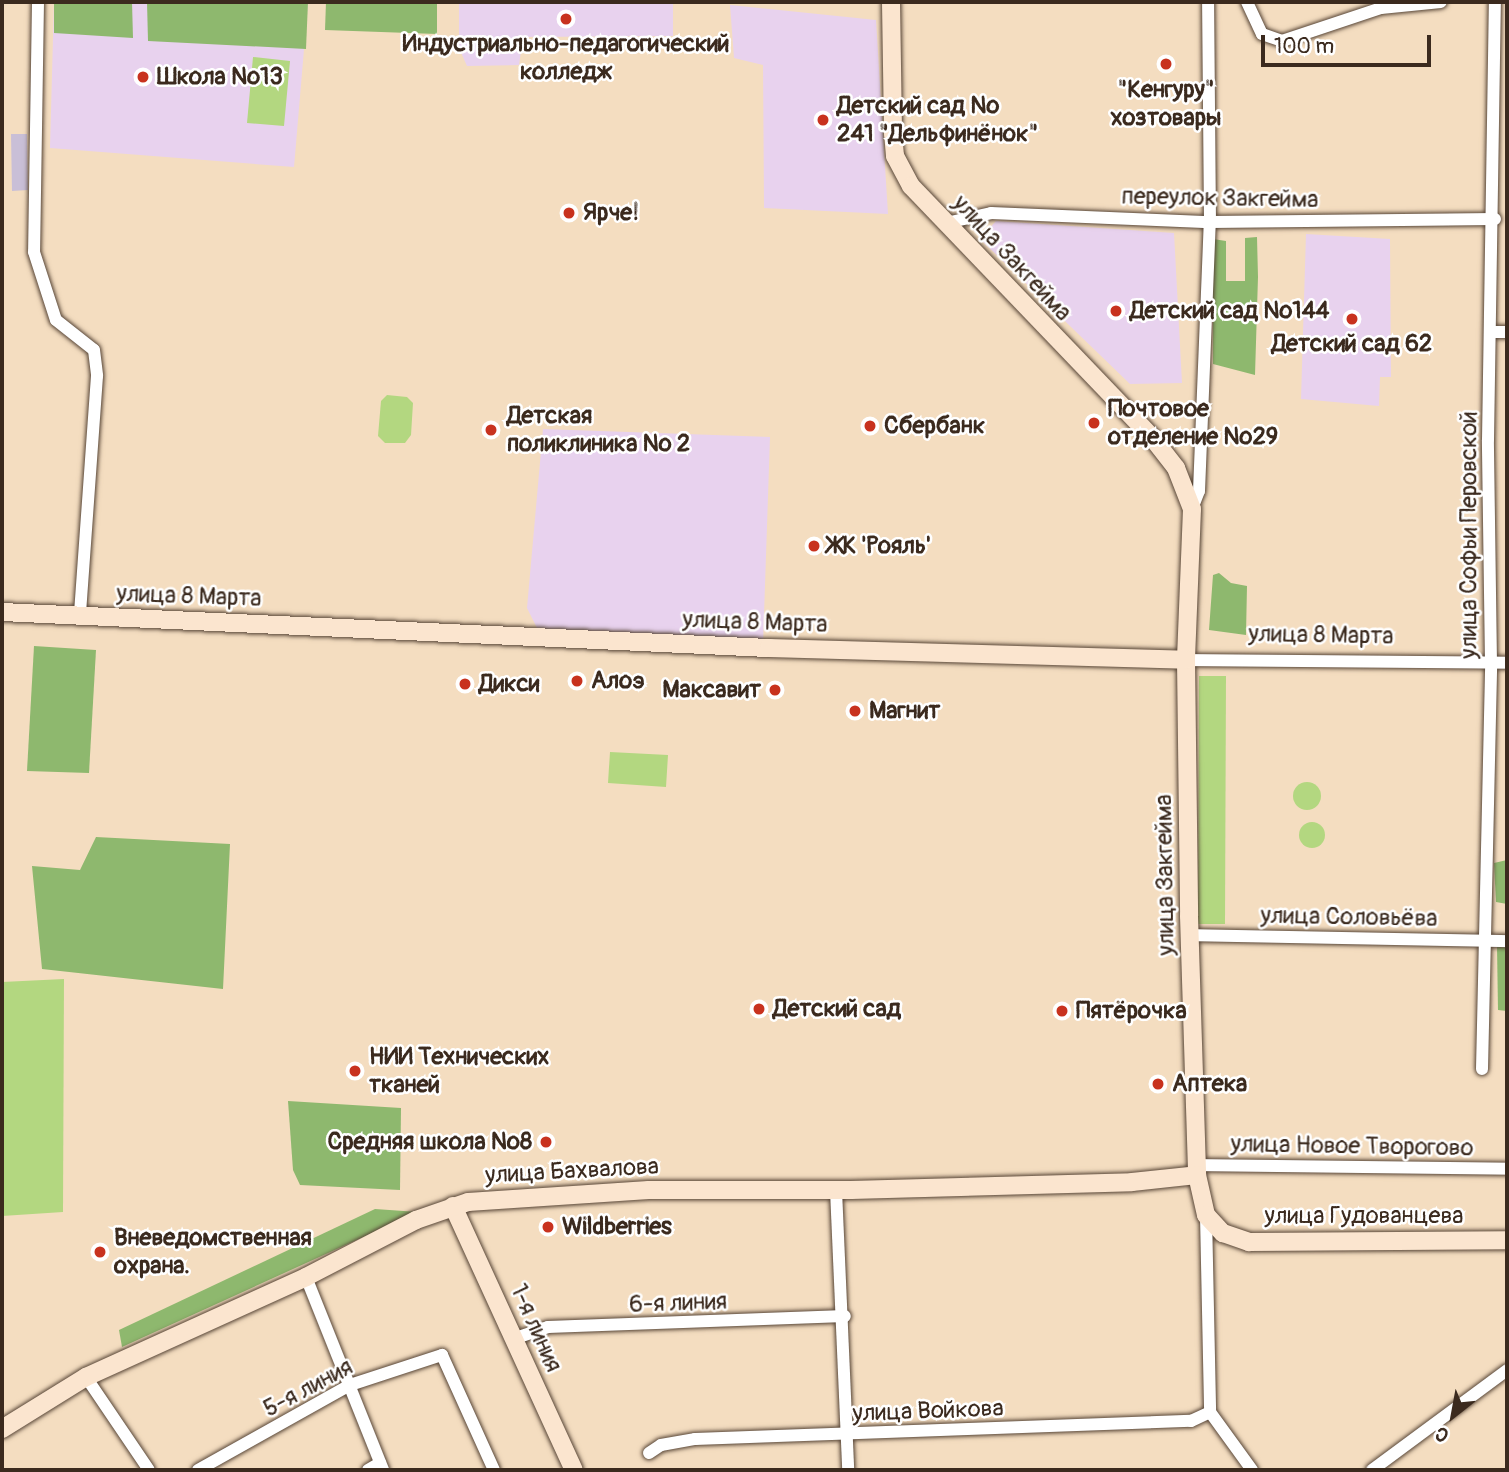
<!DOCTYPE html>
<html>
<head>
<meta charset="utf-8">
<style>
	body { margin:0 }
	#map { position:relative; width:1509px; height:1472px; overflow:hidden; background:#f4ddc0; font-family:Pangolin,sans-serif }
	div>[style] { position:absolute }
	.built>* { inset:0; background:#e8d2ee }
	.industrial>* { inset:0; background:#c9bfd7 }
	.green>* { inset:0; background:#b3d780 }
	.round { border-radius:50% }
	.forest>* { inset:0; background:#8eb86e }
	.roads { filter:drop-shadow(0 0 2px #574536) drop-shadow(0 0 2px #574536) }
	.street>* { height:12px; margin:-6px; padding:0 6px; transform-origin:6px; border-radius:6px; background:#fff }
	.secondary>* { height:18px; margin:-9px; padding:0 9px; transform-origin:9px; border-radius:9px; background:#fbe5cf }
	.dots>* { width:19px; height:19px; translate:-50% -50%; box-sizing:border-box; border:4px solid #fff; border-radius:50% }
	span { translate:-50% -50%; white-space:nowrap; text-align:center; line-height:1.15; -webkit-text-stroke:5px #fff; paint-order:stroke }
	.poi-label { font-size:24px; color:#3b2a1e; font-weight:700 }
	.left { translate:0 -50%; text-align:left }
	.right { translate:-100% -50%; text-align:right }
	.street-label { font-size:24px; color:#3b2a1e }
	.frame { position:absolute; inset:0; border:4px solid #3b2a1e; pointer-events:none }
	.north { position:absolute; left:1418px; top:1381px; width:70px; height:70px; -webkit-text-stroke:5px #fff; paint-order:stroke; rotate:211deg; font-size:19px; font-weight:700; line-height:28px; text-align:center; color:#3b2a1e }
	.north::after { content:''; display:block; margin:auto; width:24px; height:32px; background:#3b2a1e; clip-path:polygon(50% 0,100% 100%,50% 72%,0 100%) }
	.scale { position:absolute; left:1261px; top:35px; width:170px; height:32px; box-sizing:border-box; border:4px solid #3b2a1e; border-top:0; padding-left:9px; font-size:21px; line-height:24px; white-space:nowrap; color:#3b2a1e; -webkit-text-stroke:5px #fff; paint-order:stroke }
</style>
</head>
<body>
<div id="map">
	<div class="built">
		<div style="clip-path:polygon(54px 2px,308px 2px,294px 167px,50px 148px)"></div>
		<div style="clip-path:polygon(459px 2px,673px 2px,673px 36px,523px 37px,519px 65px,467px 66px,459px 48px)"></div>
		<div style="clip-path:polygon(730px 5px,876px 20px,888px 214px,764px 208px,763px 65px,734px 58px)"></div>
		<div style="clip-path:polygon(996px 221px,1174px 233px,1182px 383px,1130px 384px,980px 239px)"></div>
		<div style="clip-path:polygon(1306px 234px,1390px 239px,1391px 377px,1380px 377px,1379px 406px,1301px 399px)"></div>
		<div style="clip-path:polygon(543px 429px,770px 437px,763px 644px,540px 634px,527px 608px)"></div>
	</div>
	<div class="industrial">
		<div style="clip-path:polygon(11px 134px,27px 134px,28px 190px,12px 191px)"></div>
	</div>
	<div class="green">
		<div style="clip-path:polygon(253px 57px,290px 61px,284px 126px,247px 123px)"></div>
		<div style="clip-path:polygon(387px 395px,407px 397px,413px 403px,411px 435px,405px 443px,385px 443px,378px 436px,381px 401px)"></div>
		<div style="clip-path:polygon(1199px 676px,1226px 676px,1225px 924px,1198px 924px)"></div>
		<div style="clip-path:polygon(610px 752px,668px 755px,666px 787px,608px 783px)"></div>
		<div class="round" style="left:1293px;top:782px;width:28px;height:28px"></div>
		<div class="round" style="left:1299px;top:822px;width:26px;height:26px"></div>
		<div style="clip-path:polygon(64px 979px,63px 1212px,2px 1216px,2px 982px)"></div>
	</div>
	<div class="forest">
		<div style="clip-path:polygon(54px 2px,132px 2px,133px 38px,54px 33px)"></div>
		<div style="clip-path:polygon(147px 2px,308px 2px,306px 49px,148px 41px)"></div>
		<div style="clip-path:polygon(326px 2px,437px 2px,437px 34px,325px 30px)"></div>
		<div style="clip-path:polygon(1257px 237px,1258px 277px,1255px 375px,1213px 364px,1213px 239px,1226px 241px,1226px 281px,1245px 281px,1245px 238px)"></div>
		<div style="clip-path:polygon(1219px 573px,1231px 583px,1247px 586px,1246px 635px,1209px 630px,1213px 575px)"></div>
		<div style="clip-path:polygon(34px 646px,96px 650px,89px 773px,27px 771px)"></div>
		<div style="clip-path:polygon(96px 837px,230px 844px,223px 989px,42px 969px,32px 866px,80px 870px)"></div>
		<div style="clip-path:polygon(1507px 860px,1507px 904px,1496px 902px,1494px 863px)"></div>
		<div style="clip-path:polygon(1497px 947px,1507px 947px,1507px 1011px,1498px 1010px)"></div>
		<div style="clip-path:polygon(288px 1101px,401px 1108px,400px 1190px,300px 1185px,293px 1170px)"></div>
		<div style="clip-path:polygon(375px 1209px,418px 1212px,122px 1347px,119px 1330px)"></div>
	</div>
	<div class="roads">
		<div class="street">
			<div style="left:38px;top:2px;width:250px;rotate:90.9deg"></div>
			<div style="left:34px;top:252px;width:71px;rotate:72.1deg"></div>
			<div style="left:56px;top:320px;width:48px;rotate:38.3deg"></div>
			<div style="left:94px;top:350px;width:26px;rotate:83deg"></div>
			<div style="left:97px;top:376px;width:241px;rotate:94.1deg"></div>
			<div style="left:1247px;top:2px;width:35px;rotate:65deg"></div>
			<div style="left:1262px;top:34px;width:21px;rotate:19deg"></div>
			<div style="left:1282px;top:41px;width:104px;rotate:-18.4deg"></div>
			<div style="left:1381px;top:8px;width:60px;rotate:-5.7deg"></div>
			<div style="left:946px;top:223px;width:46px;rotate:-12.5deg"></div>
			<div style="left:991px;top:213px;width:219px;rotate:2.4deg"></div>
			<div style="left:1210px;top:222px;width:285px;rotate:-0.6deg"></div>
			<div style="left:1492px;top:332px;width:15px"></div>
			<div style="left:1192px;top:509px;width:19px;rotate:-69deg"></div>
			<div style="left:1199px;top:491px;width:269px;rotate:-87.7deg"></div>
			<div style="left:1210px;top:222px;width:220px;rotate:-90.5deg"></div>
			<div style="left:1186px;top:660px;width:321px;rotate:0.5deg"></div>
			<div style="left:1190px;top:935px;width:317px;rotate:1.1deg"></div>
			<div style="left:1482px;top:1069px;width:405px;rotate:-88.7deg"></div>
			<div style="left:1491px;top:664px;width:224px;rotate:-90.8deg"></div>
			<div style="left:1488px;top:440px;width:438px;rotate:-89.1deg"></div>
			<div style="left:1197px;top:1165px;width:310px;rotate:0.7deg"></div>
			<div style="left:836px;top:1190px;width:280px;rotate:87.5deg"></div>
			<div style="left:1206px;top:1215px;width:197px;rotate:88.8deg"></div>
			<div style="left:1210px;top:1412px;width:72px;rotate:54.1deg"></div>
			<div style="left:306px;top:1277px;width:208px;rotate:68.2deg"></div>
			<div style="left:513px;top:1339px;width:37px;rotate:-19deg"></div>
			<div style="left:548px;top:1327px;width:297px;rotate:-2.1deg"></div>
			<div style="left:86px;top:1377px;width:112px;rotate:55.9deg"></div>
			<div style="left:649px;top:1453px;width:14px;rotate:-34deg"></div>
			<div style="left:661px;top:1445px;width:35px;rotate:-10deg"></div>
			<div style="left:695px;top:1439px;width:496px;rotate:-2.1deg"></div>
			<div style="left:1191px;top:1421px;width:21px;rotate:-25deg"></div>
			<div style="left:198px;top:1470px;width:174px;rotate:-29.2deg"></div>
			<div style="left:350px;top:1385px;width:97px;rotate:-18.1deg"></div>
			<div style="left:442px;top:1355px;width:126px;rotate:65.7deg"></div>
			<div style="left:368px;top:1470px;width:14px;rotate:-30deg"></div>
			<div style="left:1372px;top:1470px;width:168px;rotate:-36.5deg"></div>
		</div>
		<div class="secondary">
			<div style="left:891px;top:2px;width:131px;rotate:89.1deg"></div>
			<div style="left:893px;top:133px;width:23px;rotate:85deg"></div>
			<div style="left:895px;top:156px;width:34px;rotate:62deg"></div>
			<div style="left:911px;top:186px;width:347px;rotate:46.2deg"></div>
			<div style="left:1151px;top:436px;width:41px;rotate:52deg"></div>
			<div style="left:1176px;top:468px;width:44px;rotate:68.7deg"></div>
			<div style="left:1192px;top:509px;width:151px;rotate:92.3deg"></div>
			<div style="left:1186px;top:660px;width:256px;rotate:89.3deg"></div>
			<div style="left:1189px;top:916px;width:259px;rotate:88.2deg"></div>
			<div style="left:1197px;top:1175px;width:41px;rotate:77.3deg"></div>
			<div style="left:1206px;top:1215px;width:25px;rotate:47deg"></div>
			<div style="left:1223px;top:1233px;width:28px;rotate:19deg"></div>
			<div style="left:1249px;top:1242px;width:258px;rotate:-0.4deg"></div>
			<div style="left:2px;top:612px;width:768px;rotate:2.69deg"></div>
			<div style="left:769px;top:648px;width:417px;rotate:1.6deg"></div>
			<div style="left:453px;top:1206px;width:290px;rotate:65.4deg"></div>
			<div style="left:2px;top:1429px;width:99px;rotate:-31.8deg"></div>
			<div style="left:86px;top:1377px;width:242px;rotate:-24.4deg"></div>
			<div style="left:306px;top:1277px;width:124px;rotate:-27.4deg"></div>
			<div style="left:416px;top:1220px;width:55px;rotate:-19.1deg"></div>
			<div style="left:468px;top:1202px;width:181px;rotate:-3.8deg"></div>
			<div style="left:649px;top:1190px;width:202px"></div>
			<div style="left:851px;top:1190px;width:281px;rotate:-1.6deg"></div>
			<div style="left:1132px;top:1182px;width:65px;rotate:-6.1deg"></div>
		</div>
	</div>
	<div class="dots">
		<div style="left:566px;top:19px;background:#c8321e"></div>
		<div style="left:1166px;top:64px;background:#c8321e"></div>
		<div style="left:143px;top:77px;background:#c8321e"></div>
		<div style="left:823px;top:120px;background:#c8321e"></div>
		<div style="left:569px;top:213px;background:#c8321e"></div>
		<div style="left:1116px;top:311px;background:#c8321e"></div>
		<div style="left:1352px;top:319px;background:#c8321e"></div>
		<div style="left:1094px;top:423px;background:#c8321e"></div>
		<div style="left:870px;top:426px;background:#c8321e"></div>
		<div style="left:491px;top:430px;background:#c8321e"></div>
		<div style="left:814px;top:546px;background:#c8321e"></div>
		<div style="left:577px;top:681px;background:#c8321e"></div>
		<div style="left:465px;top:684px;background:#c8321e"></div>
		<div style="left:775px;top:690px;background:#c8321e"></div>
		<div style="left:855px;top:711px;background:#c8321e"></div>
		<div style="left:759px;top:1009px;background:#c8321e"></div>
		<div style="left:1062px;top:1011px;background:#c8321e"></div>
		<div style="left:355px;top:1071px;background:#c8321e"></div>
		<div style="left:1158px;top:1084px;background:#c8321e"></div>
		<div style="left:546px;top:1142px;background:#c8321e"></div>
		<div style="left:548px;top:1227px;background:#c8321e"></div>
		<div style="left:100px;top:1252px;background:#c8321e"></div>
	</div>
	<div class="poi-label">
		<span style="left:566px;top:58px">Индустриально-педагогический<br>колледж</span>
		<span class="left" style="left:157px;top:77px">Школа №13</span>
		<span style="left:1166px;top:104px">"Кенгуру"<br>хозтовары</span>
		<span class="left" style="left:837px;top:120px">Детский сад №<br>241 "Дельфинёнок"</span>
		<span class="left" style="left:583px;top:213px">Ярче!</span>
		<span class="left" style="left:1130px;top:311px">Детский сад №144</span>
		<span style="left:1352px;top:344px">Детский сад 62</span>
		<span class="left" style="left:1108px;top:423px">Почтовое<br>отделение №29</span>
		<span class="left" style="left:507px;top:430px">Детская<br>поликлиника № 2</span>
		<span class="left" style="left:884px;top:426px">Сбербанк</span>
		<span class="left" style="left:828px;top:546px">ЖК 'Рояль'</span>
		<span class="left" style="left:591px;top:681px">Алоэ</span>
		<span class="left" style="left:479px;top:684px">Дикси</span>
		<span class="right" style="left:761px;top:690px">Максавит</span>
		<span class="left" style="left:869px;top:711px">Магнит</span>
		<span class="left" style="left:773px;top:1009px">Детский сад</span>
		<span class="left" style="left:1076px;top:1011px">Пятёрочка</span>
		<span class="left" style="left:369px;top:1071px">НИИ Технических<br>тканей</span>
		<span class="left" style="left:1172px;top:1084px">Аптека</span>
		<span class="right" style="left:532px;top:1142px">Средняя школа №8</span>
		<span class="left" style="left:562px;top:1227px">Wildberries</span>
		<span class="left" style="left:114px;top:1252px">Вневедомственная<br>охрана.</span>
	</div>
	<div class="street-label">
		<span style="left:1220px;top:198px;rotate:1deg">переулок Закгейма</span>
		<span style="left:1012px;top:258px;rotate:47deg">улица Закгейма</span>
		<span style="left:1469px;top:535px;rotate:-90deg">улица Софьи Перовской</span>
		<span style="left:189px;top:596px;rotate:2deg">улица 8 Марта</span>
		<span style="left:755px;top:622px;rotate:2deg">улица 8 Марта</span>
		<span style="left:1321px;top:635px;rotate:1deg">улица 8 Марта</span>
		<span style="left:1165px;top:875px;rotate:-91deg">улица Закгейма</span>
		<span style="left:1349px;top:917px;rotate:1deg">улица Соловьёва</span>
		<span style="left:1352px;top:1146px;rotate:1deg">улица Новое Творогово</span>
		<span style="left:572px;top:1171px;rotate:-3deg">улица Бахвалова</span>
		<span style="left:1364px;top:1216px">улица Гудованцева</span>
		<span style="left:678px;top:1303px;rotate:-2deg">6-я линия</span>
		<span style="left:536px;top:1328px;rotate:66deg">1-я линия</span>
		<span style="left:308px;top:1388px;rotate:-28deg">5-я линия</span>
		<span style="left:928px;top:1411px;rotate:-2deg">улица Войкова</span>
	</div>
	<div class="frame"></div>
	<div class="north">С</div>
	<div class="scale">100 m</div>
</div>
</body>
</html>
